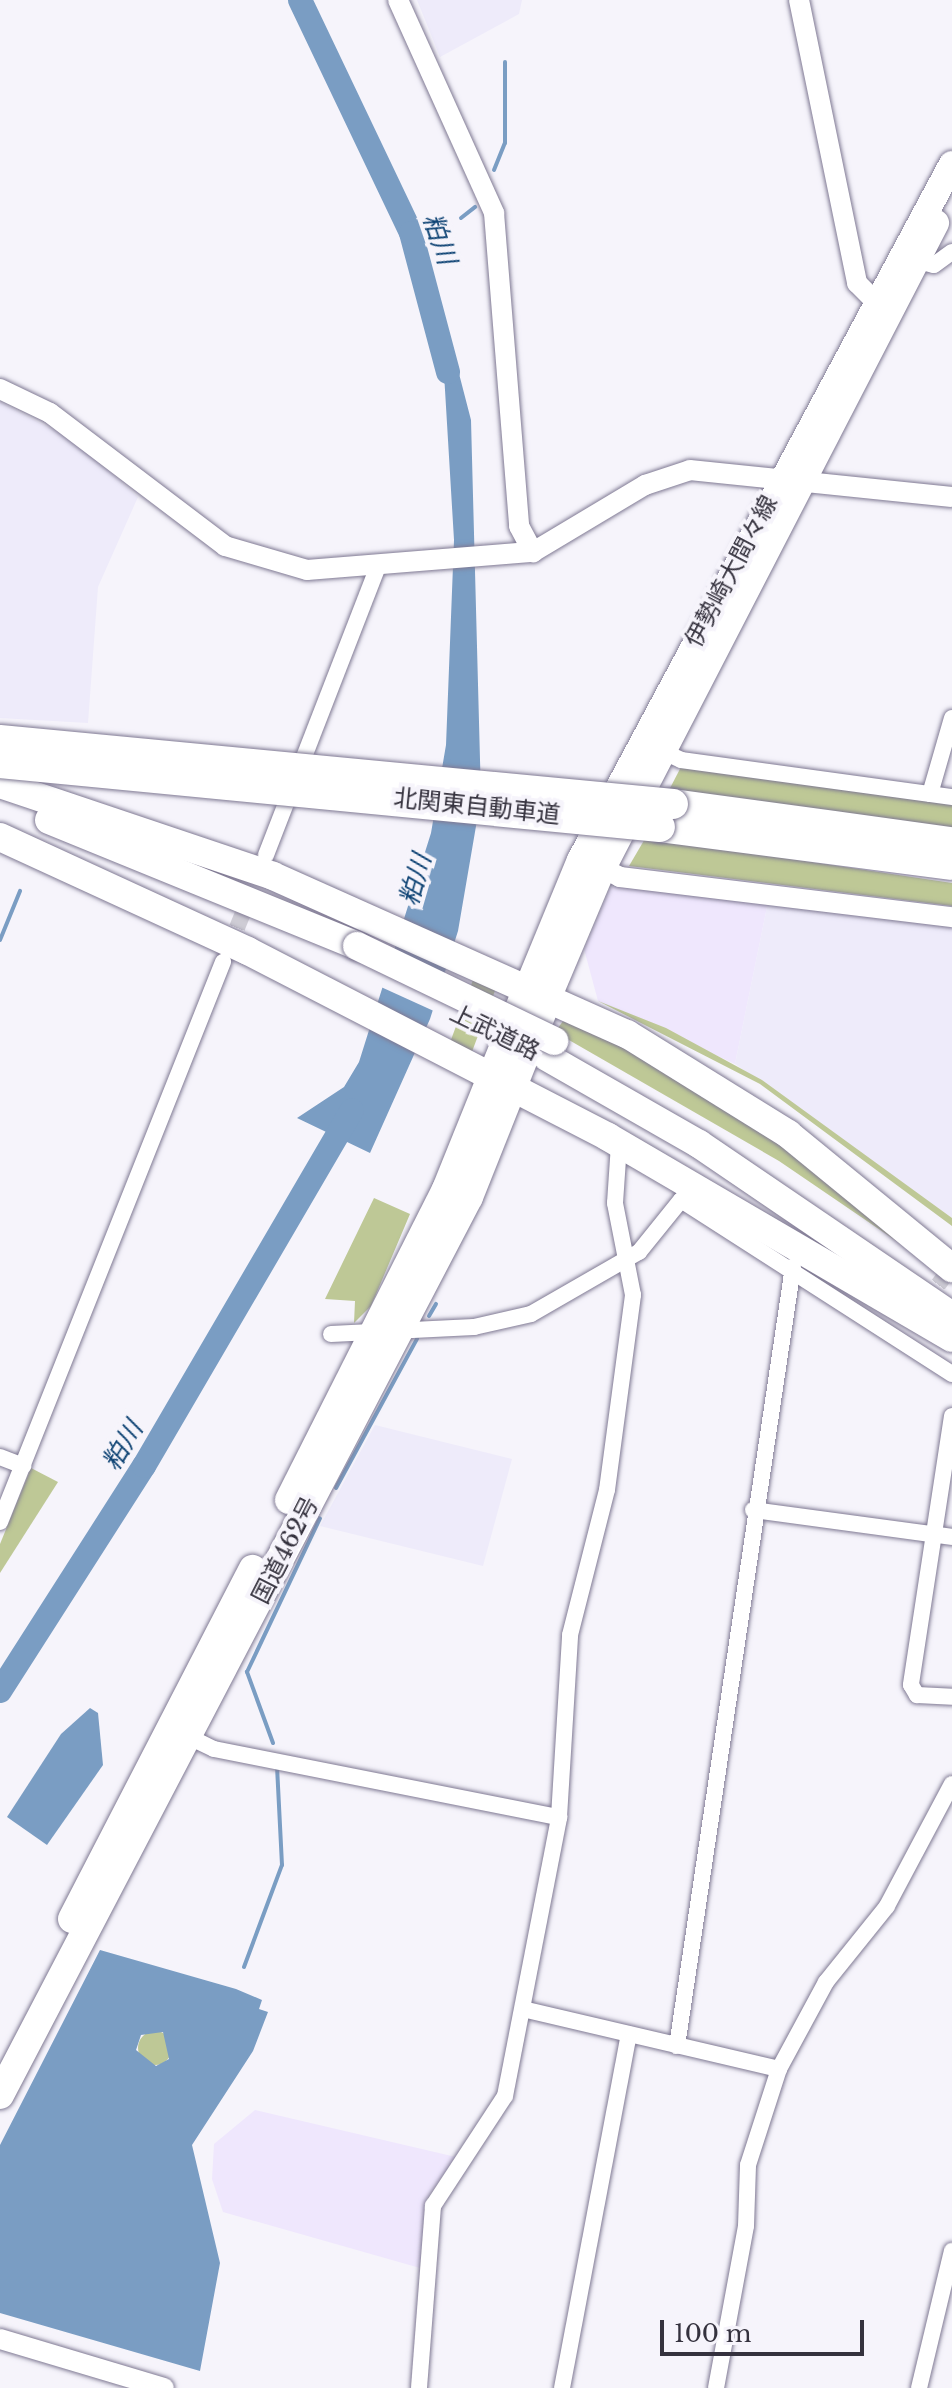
<!DOCTYPE html>
<html>
<head>
<meta charset="utf-8">
<style>
	body { margin:0 }
	#map { position:relative; width:952px; height:2388px; overflow:hidden; background:#f6f4fb; font-family:"Libre Baskerville","Noto Sans JP",serif }
	div>[style] { position:absolute }
	.commercial>* { inset:0; background:#efe7fd }
	.built>* { inset:0; background:#eeebfa }
	.green>* { inset:0; background:#bec896 }
	.round { border-radius:50% }
	.water>* { inset:0; background:#7a9dc3 }
	.pier>* { inset:0; background:#f6f4fb }
	.stream>* { height:4px; margin:-2px; padding:0 2px; transform-origin:2px; border-radius:2px; background:#7a9dc3 }
	.river>* { height:24px; margin:-12px; padding:0 12px; transform-origin:12px; border-radius:12px; background:#7a9dc3 }
	.minor-tunnel>* { height:16px; margin-top:-8px; transform-origin:0; background:repeating-linear-gradient(90deg,#cfcdd5 0 16px,transparent 0 24px) }
	.roads { filter:drop-shadow(0 0 2px #7f7993) drop-shadow(0 0 2px #7f7993) }
	.minor>* { height:16px; margin:-8px; padding:0 8px; transform-origin:8px; border-radius:8px; background:#fff }
	.tertiary>* { height:20px; margin:-10px; padding:0 10px; transform-origin:10px; border-radius:10px; background:#fff }
	.primary>* { height:26px; margin:-13px; padding:0 13px; transform-origin:13px; border-radius:13px; background:#fff }
	.trunk>* { height:28px; margin:-14px; padding:0 14px; transform-origin:14px; border-radius:14px; background:#fff }
	.motorway>* { height:30px; margin:-15px; padding:0 15px; transform-origin:15px; border-radius:15px; background:#fff }
	.bridges { filter:drop-shadow(0 0 2px #7f7993) drop-shadow(0 0 2px #7f7993) }
	.trunk-bridge>* { height:28px; margin:-14px; padding:0 14px; transform-origin:14px; border-radius:14px; background:#fff }
	.motorway-bridge>* { height:30px; margin:-15px; padding:0 15px; transform-origin:15px; border-radius:15px; background:#fff }
	span { translate:-50% -50%; white-space:nowrap; text-align:center; line-height:1.15; -webkit-text-stroke:8px #f6f4fb; paint-order:stroke }
	.street-label { font-size:24px; color:#35323e }
	.water-label { font-size:26px; color:#0e4374; font-style:italic }
	.scale { position:absolute; left:660px; top:2320px; width:204px; height:36px; box-sizing:border-box; border:4px solid #35323e; border-top:0; padding-left:10px; font-size:24px; line-height:28px; white-space:nowrap; color:#35323e; -webkit-text-stroke:6px #f6f4fb; paint-order:stroke }
</style>
</head>
<body>
<div id="map">
	<div class="commercial">
		<div style="clip-path:polygon(621px 884px,768px 902px,735px 1064px,598px 1001px,584px 949px,610px 888px)"></div>
		<div style="clip-path:polygon(255px 2110px,456px 2157px,426px 2199px,420px 2268px,223px 2212px,212px 2179px,214px 2144px)"></div>
	</div>
	<div class="built">
		<div style="clip-path:polygon(417px 0,522px 0,519px 14px,440px 57px)"></div>
		<div style="clip-path:polygon(0 402px,75px 441px,138px 497px,98px 587px,88px 723px,0 718px)"></div>
		<div style="clip-path:polygon(768px 902px,952px 926px,952px 1218px,735px 1064px)"></div>
		<div style="clip-path:polygon(375px 1425px,512px 1459px,483px 1566px,320px 1526px)"></div>
	</div>
	<div class="green">
		<div style="clip-path:polygon(681px 767px,952px 803px,952px 828px,668px 792px)"></div>
		<div style="clip-path:polygon(646px 837px,952px 883px,952px 906px,629px 866px)"></div>
		<div style="clip-path:polygon(477px 969px,499px 980px,470px 1057px,448px 1048px)"></div>
		<div style="clip-path:polygon(598px 1001px,666px 1028px,762px 1080px,952px 1218px,952px 1226px,760px 1084px)"></div>
		<div style="clip-path:polygon(569px 1013px,730px 1101px,952px 1279px,779px 1161px,555px 1032px)"></div>
		<div style="clip-path:polygon(374px 1198px,410px 1214px,371px 1306px,354px 1323px,355px 1301px,325px 1299px)"></div>
		<div style="clip-path:polygon(31px 1468px,58px 1482px,0 1573px,0 1544px)"></div>
		<div class="round" style="left:138px;top:2031px;width:34px;height:34px"></div>
	</div>
	<div class="water">
		<div style="clip-path:polygon(442px 340px,456px 362px,471px 420px,481px 797px,458px 931px,430px 1019px,370px 1153px,297px 1118px,344px 1087px,359px 1062px,431px 833px,446px 745px,454px 540px)"></div>
		<div style="clip-path:polygon(90px 1708px,98px 1713px,103px 1765px,47px 1845px,7px 1817px,61px 1734px)"></div>
		<div style="clip-path:polygon(evenodd,100px 1950px,236px 1989px,262px 2000px,259px 2009px,268px 2012px,253px 2051px,192px 2145px,220px 2263px,200px 2371px,0 2313px,0 2145px,100px 1950px,163px 2032px,169px 2059px,156px 2066px,136px 2050px,141px 2035px,163px 2032px)"></div>
	</div>
	<div class="pier">
		<div style="clip-path:polygon(392px 953px,446px 979px,436px 1012px,381px 987px)"></div>
	</div>
	<div class="stream">
		<div style="left:494px;top:170px;width:29px;rotate:-68deg"></div>
		<div style="left:505px;top:143px;width:81px;rotate:-90deg"></div>
		<div style="left:461px;top:218px;width:18px;rotate:-38deg"></div>
		<div style="left:411px;top:233px;width:30px;rotate:-17deg"></div>
		<div style="left:0;top:940px;width:53px;rotate:-67.8deg"></div>
		<div style="left:429px;top:1316px;width:14px;rotate:-60deg"></div>
		<div style="left:336px;top:1488px;width:170px;rotate:-61.5deg"></div>
		<div style="left:273px;top:1743px;width:76px;rotate:-110.1deg"></div>
		<div style="left:247px;top:1672px;width:170px;rotate:-64.6deg"></div>
		<div style="left:244px;top:1967px;width:109px;rotate:-69.6deg"></div>
		<div style="left:282px;top:1865px;width:98px;rotate:-92.9deg"></div>
	</div>
	<div class="river">
		<div style="left:300px;top:0;width:258px;rotate:64.5deg"></div>
		<div style="left:411px;top:233px;width:144px;rotate:75.1deg"></div>
		<div style="left:0;top:1691px;width:267px;rotate:-57.4deg"></div>
		<div style="left:144px;top:1466px;width:412px;rotate:-59.7deg"></div>
	</div>
	<div class="minor-tunnel">
		<div style="left:228px;top:950px;width:93px;rotate:-67.9deg"></div>
		<div style="left:924px;top:1304px;width:47px;rotate:-53.6deg"></div>
	</div>
	<div class="roads">
		<div class="minor">
			<div style="left:918px;top:261px;width:16px;rotate:14deg"></div>
			<div style="left:934px;top:265px;width:22px;rotate:-36deg"></div>
			<div style="left:662px;top:751px;width:21px;rotate:25deg"></div>
			<div style="left:681px;top:760px;width:274px;rotate:7.8deg"></div>
			<div style="left:930px;top:794px;width:79px;rotate:-73.9deg"></div>
			<div style="left:266px;top:855px;width:307px;rotate:-68.8deg"></div>
			<div style="left:331px;top:1334px;width:143px;rotate:-2.8deg"></div>
			<div style="left:474px;top:1327px;width:58px;rotate:-12.8deg"></div>
			<div style="left:531px;top:1314px;width:125px;rotate:-29.9deg"></div>
			<div style="left:639px;top:1252px;width:67px;rotate:-51.1deg"></div>
			<div style="left:681px;top:1200px;width:322px;rotate:32.7deg"></div>
			<div style="left:952px;top:1416px;width:272px;rotate:98.7deg"></div>
			<div style="left:911px;top:1685px;width:12px;rotate:59deg"></div>
			<div style="left:917px;top:1695px;width:35px;rotate:3deg"></div>
			<div style="left:0;top:1457px;width:25px;rotate:21deg"></div>
			<div style="left:753px;top:1510px;width:201px;rotate:7.7deg"></div>
			<div style="left:0;top:1522px;width:603px;rotate:-68.29deg"></div>
			<div style="left:183px;top:1734px;width:34px;rotate:26deg"></div>
			<div style="left:214px;top:1749px;width:352px;rotate:11.2deg"></div>
			<div style="left:523px;top:2009px;width:263px;rotate:13.2deg"></div>
			<div style="left:677px;top:2046px;width:788px;rotate:-81.53deg"></div>
			<div style="left:419px;top:2388px;width:183px;rotate:-85.6deg"></div>
			<div style="left:433px;top:2206px;width:131px;rotate:-56.8deg"></div>
			<div style="left:505px;top:2096px;width:284px;rotate:-79deg"></div>
			<div style="left:559px;top:1817px;width:182px;rotate:-86.5deg"></div>
			<div style="left:570px;top:1635px;width:150px;rotate:-75.7deg"></div>
			<div style="left:607px;top:1490px;width:197px;rotate:-82.4deg"></div>
			<div style="left:633px;top:1295px;width:94px;rotate:-101.1deg"></div>
			<div style="left:615px;top:1203px;width:59px;rotate:-86.1deg"></div>
			<div style="left:562px;top:2388px;width:360px;rotate:-79.3deg"></div>
			<div style="left:716px;top:2388px;width:165px;rotate:-79.5deg"></div>
			<div style="left:746px;top:2226px;width:61px;rotate:-88.1deg"></div>
			<div style="left:748px;top:2165px;width:101px;rotate:-72.1deg"></div>
			<div style="left:779px;top:2069px;width:99px;rotate:-61.6deg"></div>
			<div style="left:826px;top:1982px;width:97px;rotate:-51.2deg"></div>
			<div style="left:887px;top:1906px;width:138px;rotate:-62deg"></div>
			<div style="left:919px;top:2388px;width:141px;rotate:-76.5deg"></div>
		</div>
		<div class="tertiary">
			<div style="left:398px;top:0;width:234px;rotate:65.7deg"></div>
			<div style="left:494px;top:213px;width:314px;rotate:85.4deg"></div>
			<div style="left:519px;top:526px;width:30px;rotate:62deg"></div>
			<div style="left:799px;top:0;width:289px;rotate:78.4deg"></div>
			<div style="left:857px;top:283px;width:24px;rotate:45deg"></div>
			<div style="left:0;top:389px;width:55px;rotate:25.6deg"></div>
			<div style="left:50px;top:413px;width:220px;rotate:37.2deg"></div>
			<div style="left:225px;top:546px;width:85px;rotate:16.3deg"></div>
			<div style="left:307px;top:570px;width:227px;rotate:-4.6deg"></div>
			<div style="left:533px;top:552px;width:131px;rotate:-30.9deg"></div>
			<div style="left:645px;top:485px;width:47px;rotate:-18.4deg"></div>
			<div style="left:690px;top:470px;width:263px;rotate:5.9deg"></div>
			<div style="left:603px;top:868px;width:19px;rotate:28deg"></div>
			<div style="left:620px;top:877px;width:334px;rotate:6.9deg"></div>
			<div style="left:0;top:2339px;width:171px;rotate:16.6deg"></div>
		</div>
		<div class="primary">
			<div style="left:528px;top:986px;width:136px;rotate:-67.6deg"></div>
			<div style="left:580px;top:860px;width:789px;rotate:-61.88deg"></div>
			<div style="left:549px;top:996px;width:139px;rotate:-67.1deg"></div>
			<div style="left:603px;top:868px;width:726px;rotate:-62.69deg"></div>
		</div>
		<div class="trunk">
			<div style="left:0;top:784px;width:288px;rotate:18.6deg"></div>
			<div style="left:273px;top:876px;width:388px;rotate:24.1deg"></div>
			<div style="left:627px;top:1034px;width:190px;rotate:31.8deg"></div>
			<div style="left:788px;top:1134px;width:212px;rotate:39.3deg"></div>
			<div style="left:49px;top:820px;width:333px;rotate:22.2deg"></div>
			<div style="left:0;top:837px;width:273px;rotate:24.7deg"></div>
			<div style="left:248px;top:951px;width:405px;rotate:27.3deg"></div>
			<div style="left:608px;top:1137px;width:398px;rotate:30.3deg"></div>
			<div style="left:547px;top:1057px;width:175px;rotate:29.8deg"></div>
			<div style="left:699px;top:1144px;width:306px;rotate:34.2deg"></div>
			<div style="left:289px;top:1500px;width:348px;rotate:-63.2deg"></div>
			<div style="left:446px;top:1189px;width:219px;rotate:-68deg"></div>
			<div style="left:72px;top:1919px;width:394px;rotate:-62.7deg"></div>
			<div style="left:0;top:2095px;width:1013px;rotate:-62.42deg"></div>
			<div style="left:469px;top:1197px;width:216px;rotate:-68.3deg"></div>
		</div>
		<div class="motorway">
			<div style="left:673px;top:804px;width:282px;rotate:7.8deg"></div>
			<div style="left:660px;top:827px;width:294px;rotate:7.4deg"></div>
		</div>
	</div>
	<div class="bridges">
		<div class="trunk-bridge">
			<div style="left:357px;top:946px;width:219px;rotate:25.7deg"></div>
		</div>
		<div class="motorway-bridge">
			<div style="left:0;top:740px;width:676px;rotate:5.43deg"></div>
			<div style="left:0;top:763px;width:663px;rotate:5.54deg"></div>
		</div>
	</div>
	<div class="street-label">
		<span style="left:731px;top:571px;rotate:-62deg">伊勢崎大間々線</span>
		<span style="left:477px;top:806px;rotate:6deg">北関東自動車道</span>
		<span style="left:495px;top:1032px;rotate:26deg">上武道路</span>
		<span style="left:285px;top:1550px;rotate:-63deg">国道462号</span>
	</div>
	<div class="water-label">
		<span style="left:439px;top:239px;rotate:71deg">粕川</span>
		<span style="left:416px;top:880px;rotate:-74deg">粕川</span>
		<span style="left:123px;top:1446px;rotate:-59deg">粕川</span>
	</div>
	<div class="scale">100 m</div>
</div>
</body>
</html>
